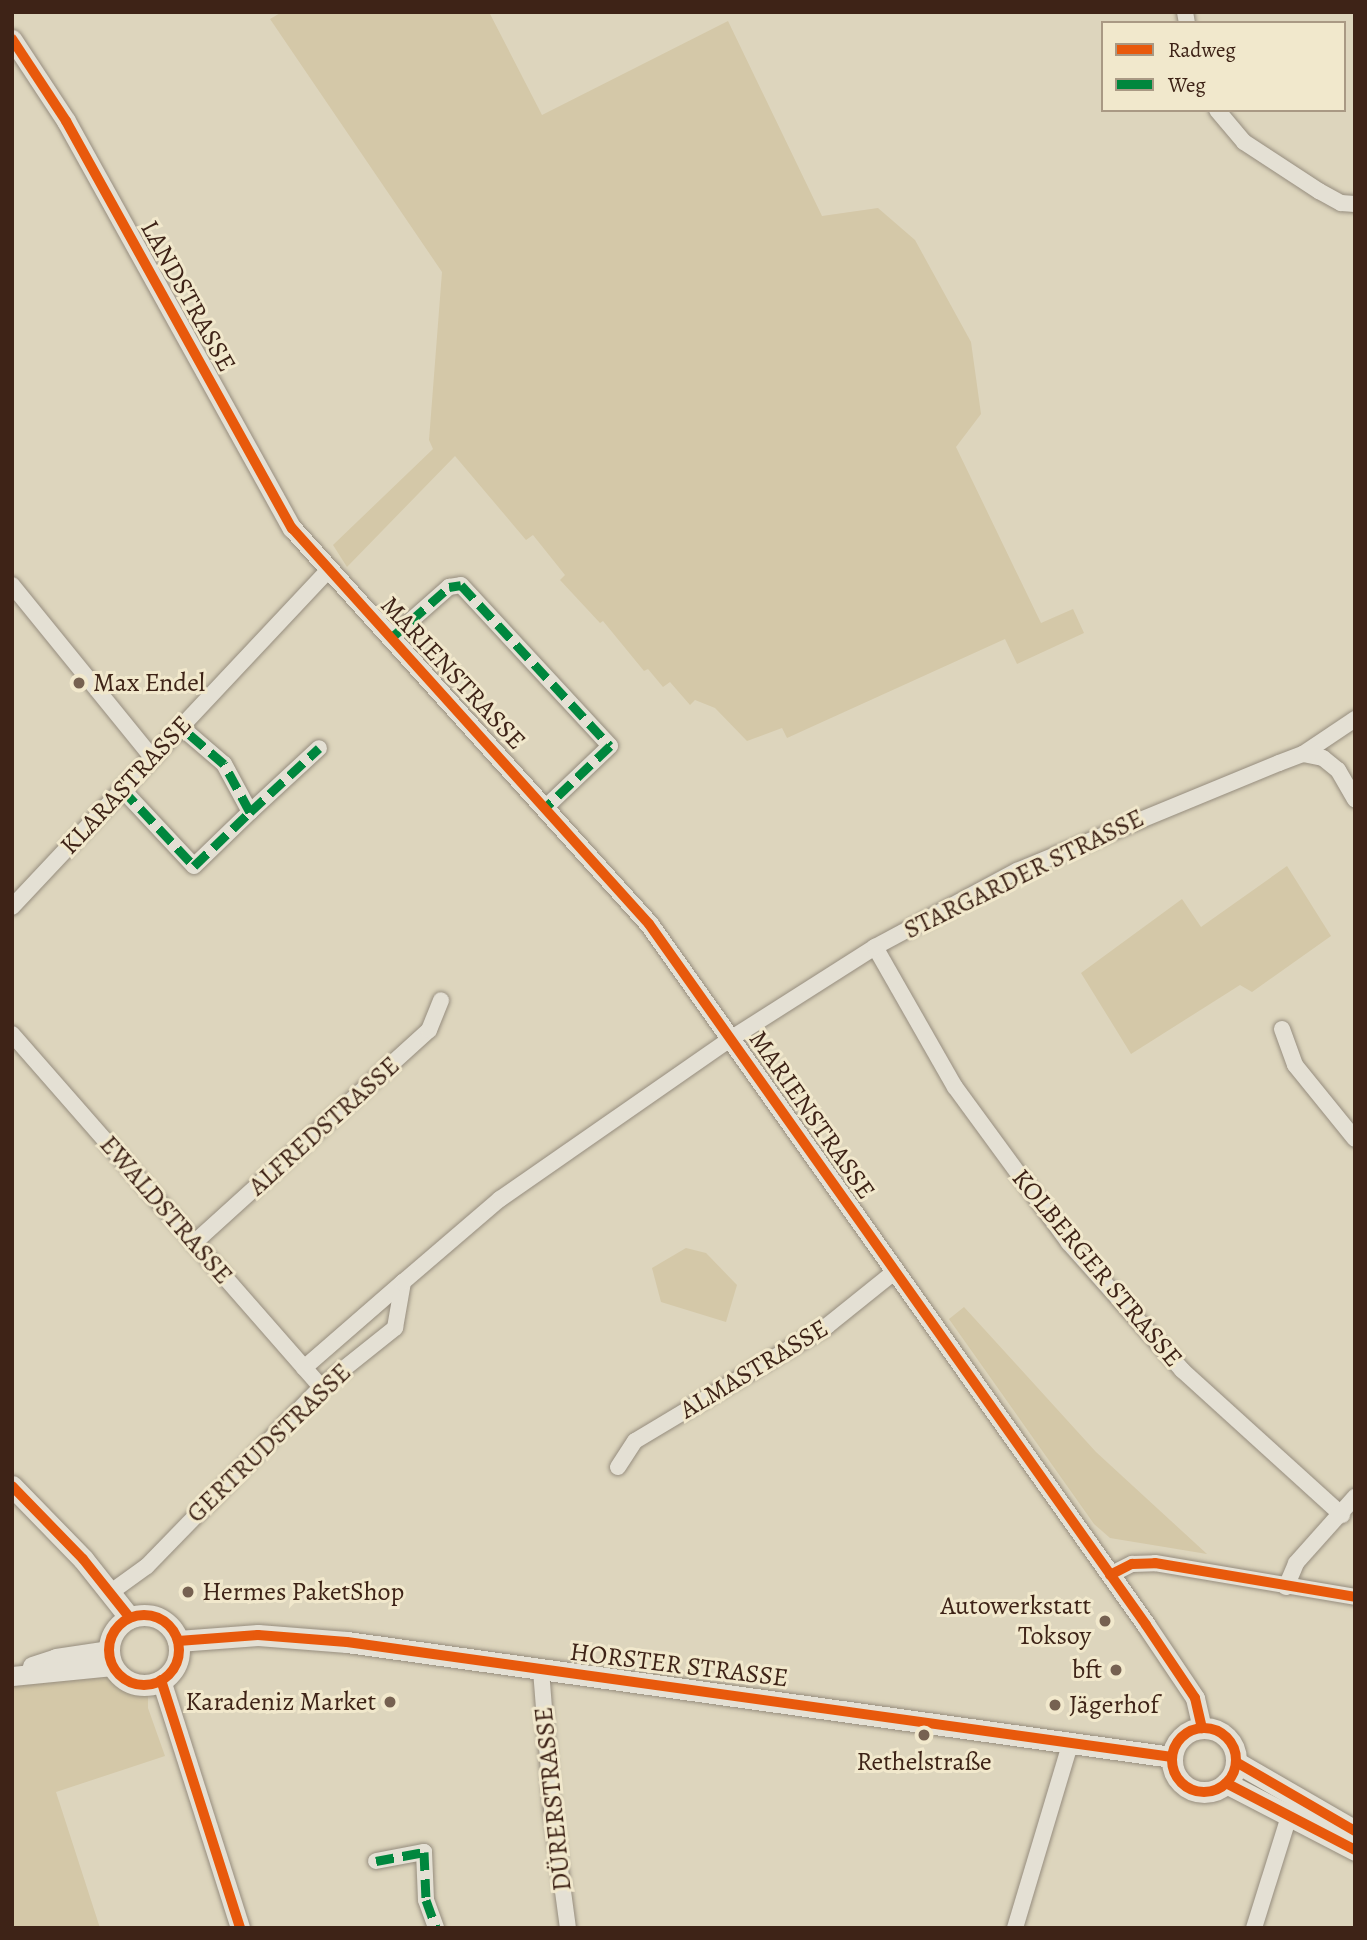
<!DOCTYPE html>
<html>
<head>
<meta charset="utf-8">
<style>
	body { margin:0 }
	#map { position:relative; width:1367px; height:1940px; overflow:hidden; background:#ddd5bd; font-family:Alegreya,serif }
	div>[style] { position:absolute }
	.green>* { inset:0; background:#d4c8a8 }
	.roads { filter:drop-shadow(0 0 2px #968d7e) drop-shadow(0 0 2px #968d7e) }
	.minor>* { height:16px; margin:-8px; padding:0 8px; transform-origin:8px; border-radius:8px; background:#e4e0d4 }
	.tertiary>* { height:19px; margin:-9.5px; padding:0 9.5px; transform-origin:9.5px; border-radius:9.5px; background:#e4e0d4 }
	.secondary>* { height:21px; margin:-10.5px; padding:0 10.5px; transform-origin:10.5px; border-radius:10.5px; background:#e4e0d4 }
	.secondary>.ring { margin:-10.5px; padding:0; box-sizing:content-box; background:none; border:21px solid #e4e0d4; border-radius:50% }
	.quiet>* { height:9px; margin-top:-4.5px; transform-origin:0; background:repeating-linear-gradient(90deg,#00873e 0 18px,transparent 0 27px) }
	.cycleway>* { height:10px; margin:-5px; padding:0 5px; transform-origin:5px; border-radius:5px; background:#e8590c }
	.cycleway>.ring { margin:-5px; padding:0; box-sizing:content-box; background:none; border:10px solid #e8590c; border-radius:50% }
	.dots>* { width:19px; height:19px; translate:-50% -50%; box-sizing:border-box; border:4px solid #f1e8cc; border-radius:50% }
	span { translate:-50% -50%; white-space:nowrap; text-align:center; line-height:1.15; -webkit-text-stroke:6px #f1e8cc; paint-order:stroke }
	.street-label { font-size:26px; color:#3e2317 }
	.poi-label { font-size:26px; color:#3e2317 }
	.left { translate:0 -50%; text-align:left }
	.right { translate:-100% -50%; text-align:right }
	.frame { position:absolute; inset:0; border:14px solid #3e2317; pointer-events:none }
	.legend { position:absolute; left:1101px; top:21px; width:245px; height:91px; box-sizing:border-box; background:#f1e8cc; border:2px solid #a99984; margin:0; padding:9px 12px; list-style:none; font-size:21px; color:#3e2317 }
	.legend li { display:flex; align-items:center; gap:14px; height:35px }
	.legend b { width:35px; border:2px solid #a99984 }
</style>
</head>
<body>
<div id="map">
	<div class="green">
		<div style="clip-path:polygon(282px 12px,489px 12px,542px 115px,728px 21px,822px 216px,878px 208px,915px 240px,971px 342px,981px 414px,956px 447px,1041px 623px,1073px 609px,1084px 633px,1017px 664px,1005px 639px,787px 738px,782px 728px,747px 741px,715px 708px,695px 700px,690px 705px,670px 682px,663px 687px,648px 669px,644px 671px,603px 621px,600px 623px,560px 580px,565px 575px,533px 535px,526px 540px,455px 456px,347px 567px,333px 545px,433px 449px,429px 440px,442px 272px,270px 19px)"></div>
		<div style="clip-path:polygon(1287px 866px,1331px 936px,1252px 992px,1240px 985px,1131px 1054px,1081px 973px,1182px 899px,1201px 927px)"></div>
		<div style="clip-path:polygon(686px 1248px,706px 1253px,737px 1285px,726px 1322px,661px 1302px,652px 1268px)"></div>
		<div style="clip-path:polygon(964px 1307px,1096px 1452px,1207px 1554px,1110px 1538px,1094px 1524px,949px 1319px)"></div>
		<div style="clip-path:polygon(108px 1671px,123px 1687px,148px 1692px,148px 1708px,165px 1756px,56px 1792px,100px 1928px,12px 1928px,12px 1684px)"></div>
	</div>
	<div class="roads">
		<div class="minor">
			<div style="left:1185px;top:12px;width:11px;rotate:80deg"></div>
			<div style="left:1217px;top:110px;width:42px;rotate:49.8deg"></div>
			<div style="left:1244px;top:142px;width:90px;rotate:33.2deg"></div>
			<div style="left:1319px;top:191px;width:25px;rotate:29deg"></div>
			<div style="left:1341px;top:203px;width:14px;rotate:4deg"></div>
			<div style="left:12px;top:585px;width:222px;rotate:50.9deg"></div>
			<div style="left:390px;top:639px;width:79px;rotate:-41.4deg"></div>
			<div style="left:449px;top:587px;width:12px;rotate:-9deg"></div>
			<div style="left:461px;top:585px;width:219px;rotate:47.2deg"></div>
			<div style="left:610px;top:746px;width:88px;rotate:136.4deg"></div>
			<div style="left:1303px;top:754px;width:63px;rotate:-33.9deg"></div>
			<div style="left:122px;top:789px;width:105px;rotate:46.9deg"></div>
			<div style="left:194px;top:866px;width:78px;rotate:-44deg"></div>
			<div style="left:250px;top:812px;width:55px;rotate:-118.4deg"></div>
			<div style="left:224px;top:764px;width:57px;rotate:-139.3deg"></div>
			<div style="left:250px;top:812px;width:94px;rotate:-42.8deg"></div>
			<div style="left:12px;top:907px;width:461px;rotate:-46.8deg"></div>
			<div style="left:875px;top:947px;width:161px;rotate:60.3deg"></div>
			<div style="left:955px;top:1087px;width:193px;rotate:53.8deg"></div>
			<div style="left:1069px;top:1243px;width:170px;rotate:48.3deg"></div>
			<div style="left:1182px;top:1370px;width:216px;rotate:42.2deg"></div>
			<div style="left:1282px;top:1029px;width:38px;rotate:70deg"></div>
			<div style="left:1295px;top:1065px;width:95px;rotate:51deg"></div>
			<div style="left:12px;top:1034px;width:469px;rotate:48.8deg"></div>
			<div style="left:194px;top:1243px;width:317px;rotate:-42.2deg"></div>
			<div style="left:429px;top:1030px;width:32px;rotate:-68deg"></div>
			<div style="left:304px;top:1368px;width:131px;rotate:-41deg"></div>
			<div style="left:618px;top:1467px;width:31px;rotate:-57deg"></div>
			<div style="left:635px;top:1441px;width:224px;rotate:-30.9deg"></div>
			<div style="left:827px;top:1326px;width:85px;rotate:-38.8deg"></div>
			<div style="left:1110px;top:1575px;width:25px;rotate:-27deg"></div>
			<div style="left:1132px;top:1564px;width:23px;rotate:-2deg"></div>
			<div style="left:1155px;top:1563px;width:203px;rotate:9.6deg"></div>
			<div style="left:1286px;top:1587px;width:26px;rotate:-67deg"></div>
			<div style="left:1296px;top:1563px;width:89px;rotate:-48.2deg"></div>
			<div style="left:111px;top:1592px;width:44px;rotate:-35.8deg"></div>
			<div style="left:147px;top:1566px;width:250px;rotate:-45.8deg"></div>
			<div style="left:321px;top:1387px;width:95px;rotate:-38.6deg"></div>
			<div style="left:395px;top:1328px;width:47px;rotate:-80.1deg"></div>
			<div style="left:403px;top:1282px;width:128px;rotate:-40.6deg"></div>
			<div style="left:500px;top:1199px;width:282px;rotate:-34.8deg"></div>
			<div style="left:732px;top:1038px;width:169px;rotate:-32.5deg"></div>
			<div style="left:875px;top:947px;width:161px;rotate:-28.2deg"></div>
			<div style="left:1017px;top:871px;width:283px;rotate:-22.4deg"></div>
			<div style="left:1279px;top:763px;width:26px;rotate:-21deg"></div>
			<div style="left:1303px;top:754px;width:20px;rotate:11deg"></div>
			<div style="left:1323px;top:758px;width:19px;rotate:39deg"></div>
			<div style="left:1338px;top:770px;width:34px;rotate:60deg"></div>
			<div style="left:541px;top:1670px;width:140px;rotate:85.5deg"></div>
			<div style="left:552px;top:1810px;width:119px;rotate:82.3deg"></div>
			<div style="left:376px;top:1861px;width:49px;rotate:-10.6deg"></div>
			<div style="left:424px;top:1852px;width:48px;rotate:87.6deg"></div>
			<div style="left:426px;top:1900px;width:30px;rotate:70deg"></div>
			<div style="left:1015px;top:1928px;width:195px;rotate:-73.3deg"></div>
			<div style="left:1254px;top:1928px;width:127px;rotate:-72.6deg"></div>
		</div>
		<div class="tertiary">
			<div style="left:12px;top:39px;width:98px;rotate:56.6deg"></div>
			<div style="left:66px;top:121px;width:466px;rotate:61deg"></div>
			<div style="left:292px;top:528px;width:533px;rotate:47.96deg"></div>
			<div style="left:649px;top:924px;width:859px;rotate:54.66deg"></div>
			<div style="left:1146px;top:1625px;width:88px;rotate:56.1deg"></div>
			<div style="left:1195px;top:1698px;width:31px;rotate:77deg"></div>
			<div style="left:32px;top:1666px;width:25px;rotate:-18deg"></div>
			<div style="left:56px;top:1658px;width:54px;rotate:-8.6deg"></div>
			<div style="left:12px;top:1676px;width:101px;rotate:-5.7deg"></div>
			<div style="left:161px;top:1680px;width:260px;rotate:72.3deg"></div>
		</div>
		<div class="secondary">
			<div style="left:12px;top:1486px;width:102px;rotate:45.8deg"></div>
			<div style="left:83px;top:1559px;width:75px;rotate:51.5deg"></div>
			<div class="ring" style="left:109px;top:1615px;width:49px;height:49px"></div>
			<div style="left:178px;top:1641px;width:80px;rotate:-4.3deg"></div>
			<div style="left:258px;top:1635px;width:89px;rotate:4.5deg"></div>
			<div style="left:347px;top:1642px;width:833px;rotate:7.94deg"></div>
			<div class="ring" style="left:1172px;top:1728px;width:43px;height:43px"></div>
			<div style="left:1236px;top:1762px;width:138px;rotate:30.1deg"></div>
			<div style="left:1226px;top:1783px;width:145px;rotate:27.4deg"></div>
		</div>
	</div>
	<div class="quiet">
		<div style="left:390px;top:639px;width:79px;rotate:-41.4deg"></div>
		<div style="left:449px;top:587px;width:12px;rotate:-9deg"></div>
		<div style="left:461px;top:585px;width:219px;rotate:47.2deg"></div>
		<div style="left:610px;top:746px;width:88px;rotate:136.4deg"></div>
		<div style="left:122px;top:789px;width:105px;rotate:46.9deg"></div>
		<div style="left:194px;top:866px;width:78px;rotate:-44deg"></div>
		<div style="left:250px;top:812px;width:55px;rotate:-118.4deg"></div>
		<div style="left:224px;top:764px;width:57px;rotate:-139.3deg"></div>
		<div style="left:250px;top:812px;width:94px;rotate:-42.8deg"></div>
		<div style="left:376px;top:1861px;width:49px;rotate:-10.6deg"></div>
		<div style="left:424px;top:1852px;width:48px;rotate:87.6deg"></div>
		<div style="left:426px;top:1900px;width:30px;rotate:70deg"></div>
	</div>
	<div class="cycleway">
		<div style="left:12px;top:39px;width:98px;rotate:56.6deg"></div>
		<div style="left:66px;top:121px;width:466px;rotate:61deg"></div>
		<div style="left:292px;top:528px;width:533px;rotate:47.96deg"></div>
		<div style="left:649px;top:924px;width:859px;rotate:54.66deg"></div>
		<div style="left:1146px;top:1625px;width:88px;rotate:56.1deg"></div>
		<div style="left:1195px;top:1698px;width:31px;rotate:77deg"></div>
		<div style="left:12px;top:1486px;width:102px;rotate:45.8deg"></div>
		<div style="left:83px;top:1559px;width:75px;rotate:51.5deg"></div>
		<div style="left:1110px;top:1575px;width:25px;rotate:-27deg"></div>
		<div style="left:1132px;top:1564px;width:23px;rotate:-2deg"></div>
		<div style="left:1155px;top:1563px;width:203px;rotate:9.6deg"></div>
		<div class="ring" style="left:109px;top:1615px;width:60px;height:60px"></div>
		<div style="left:178px;top:1641px;width:80px;rotate:-4.3deg"></div>
		<div style="left:258px;top:1635px;width:89px;rotate:4.5deg"></div>
		<div style="left:347px;top:1642px;width:833px;rotate:7.94deg"></div>
		<div style="left:161px;top:1680px;width:260px;rotate:72.3deg"></div>
		<div class="ring" style="left:1172px;top:1728px;width:54px;height:54px"></div>
		<div style="left:1236px;top:1762px;width:138px;rotate:30.1deg"></div>
		<div style="left:1226px;top:1783px;width:145px;rotate:27.4deg"></div>
	</div>
	<div class="dots">
		<div style="left:79px;top:683px;background:#766151"></div>
		<div style="left:188px;top:1592px;background:#766151"></div>
		<div style="left:1105px;top:1621px;background:#766151"></div>
		<div style="left:1116px;top:1670px;background:#766151"></div>
		<div style="left:390px;top:1702px;background:#766151"></div>
		<div style="left:1055px;top:1705px;background:#766151"></div>
		<div style="left:924px;top:1735px;background:#766151"></div>
	</div>
	<div class="street-label">
		<span style="left:188px;top:296px;rotate:61deg">LANDSTRASSE</span>
		<span style="left:453px;top:673px;rotate:47deg">MARIENSTRASSE</span>
		<span style="left:126px;top:785px;rotate:-47deg">KLARASTRASSE</span>
		<span style="left:1024px;top:874px;rotate:-26deg">STARGARDER STRASSE</span>
		<span style="left:812px;top:1115px;rotate:55deg">MARIENSTRASSE</span>
		<span style="left:324px;top:1126px;rotate:-42deg">ALFREDSTRASSE</span>
		<span style="left:166px;top:1210px;rotate:49deg">EWALDSTRASSE</span>
		<span style="left:1097px;top:1268px;rotate:50deg">KOLBERGER STRASSE</span>
		<span style="left:754px;top:1369px;rotate:-31deg">ALMASTRASSE</span>
		<span style="left:269px;top:1443px;rotate:-44deg">GERTRUDSTRASSE</span>
		<span style="left:679px;top:1665px;rotate:7deg">HORSTER STRASSE</span>
		<span style="left:553px;top:1799px;rotate:-96deg">DÜRERSTRASSE</span>
	</div>
	<div class="poi-label">
		<span class="left" style="left:93px;top:683px">Max Endel</span>
		<span class="left" style="left:202px;top:1592px">Hermes PaketShop</span>
		<span class="right" style="left:1091px;top:1621px">Autowerkstatt<br>Toksoy</span>
		<span class="right" style="left:1102px;top:1670px">bft</span>
		<span class="right" style="left:376px;top:1702px">Karadeniz Market</span>
		<span class="left" style="left:1069px;top:1705px">Jägerhof</span>
		<span style="left:924px;top:1762px">Rethelstraße</span>
	</div>
	<div class="frame"></div>
	<ul class="legend">
	<li><b style="height:9px;background:#e8590c"></b>Radweg</li>
	<li><b style="height:9px;background:#00873e"></b>Weg</li>
	</ul>
</div>
</body>
</html>
